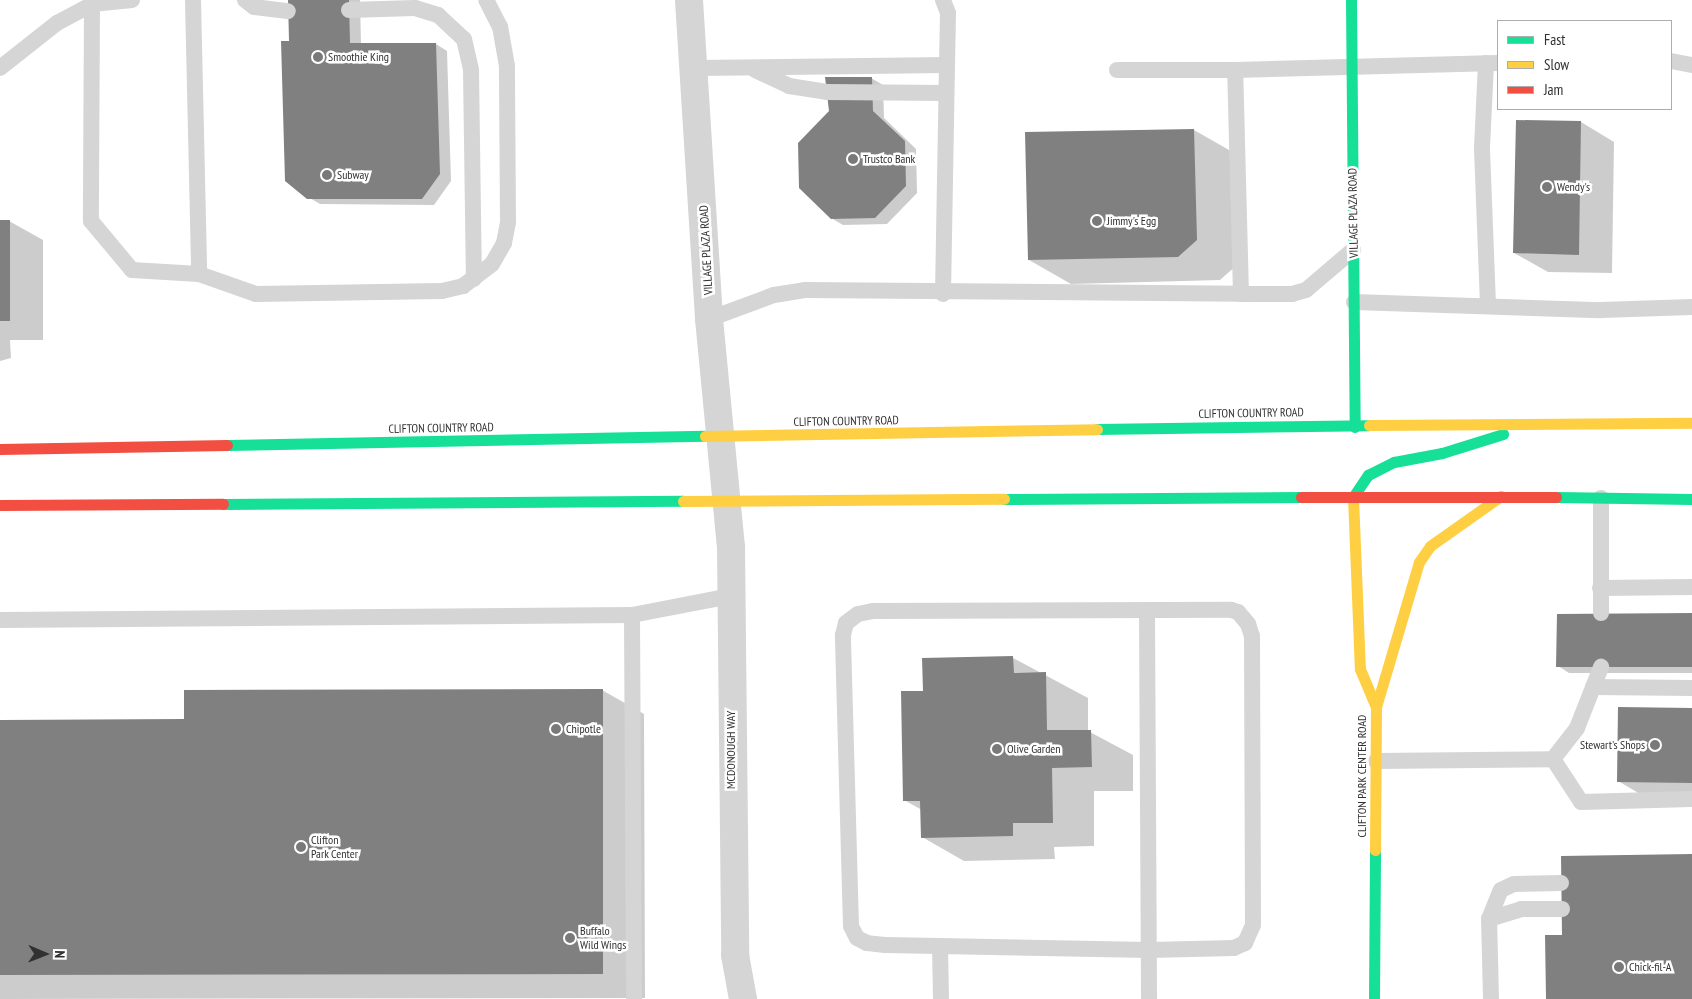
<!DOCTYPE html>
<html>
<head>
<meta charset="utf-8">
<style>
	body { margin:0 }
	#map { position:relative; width:1692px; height:999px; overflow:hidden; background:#fff; font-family:"PT Sans Narrow",sans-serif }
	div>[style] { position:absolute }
	.shadow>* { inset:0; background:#0003 }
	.building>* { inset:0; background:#808080 }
	.lane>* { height:16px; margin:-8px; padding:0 8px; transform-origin:8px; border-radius:8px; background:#d5d5d5 }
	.street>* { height:28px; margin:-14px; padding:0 14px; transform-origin:14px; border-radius:14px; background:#d5d5d5 }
	.fast>* { height:11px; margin:-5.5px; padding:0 5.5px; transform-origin:5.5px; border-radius:5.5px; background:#16e098 }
	.slow>* { height:11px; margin:-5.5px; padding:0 5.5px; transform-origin:5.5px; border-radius:5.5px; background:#ffcf43 }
	.jam>* { height:11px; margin:-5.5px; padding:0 5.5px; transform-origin:5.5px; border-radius:5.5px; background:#f24e42 }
	.dots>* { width:14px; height:14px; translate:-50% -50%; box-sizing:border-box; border:2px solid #fff; border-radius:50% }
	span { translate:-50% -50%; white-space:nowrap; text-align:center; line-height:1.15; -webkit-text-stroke:5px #fff; paint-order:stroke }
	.poi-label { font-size:12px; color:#313131 }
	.left { translate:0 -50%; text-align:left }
	.right { translate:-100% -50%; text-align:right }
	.street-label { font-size:12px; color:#313131 }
	.legend { position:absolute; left:1497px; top:20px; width:175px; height:90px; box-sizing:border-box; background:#fff; border:1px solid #adadad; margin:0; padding:6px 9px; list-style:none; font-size:15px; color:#313131 }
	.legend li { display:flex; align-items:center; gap:10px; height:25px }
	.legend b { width:25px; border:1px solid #adadad }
	.north { position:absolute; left:20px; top:929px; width:50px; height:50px; -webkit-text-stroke:4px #fff; paint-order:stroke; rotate:91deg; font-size:14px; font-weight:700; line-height:20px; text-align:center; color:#313131 }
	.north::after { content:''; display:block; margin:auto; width:18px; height:22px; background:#313131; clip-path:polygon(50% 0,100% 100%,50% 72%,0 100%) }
</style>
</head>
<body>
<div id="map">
	<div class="shadow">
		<div style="clip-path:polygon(290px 0,360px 0,361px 44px,436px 44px,447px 51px,451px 181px,434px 205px,320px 204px,308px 197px,290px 42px)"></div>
		<div style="clip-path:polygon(871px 78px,883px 85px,884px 118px,916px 149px,917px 193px,887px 224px,843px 225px,831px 218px)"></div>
		<div style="clip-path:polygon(1581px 122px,1614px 142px,1612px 273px,1548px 272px,1514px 253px)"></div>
		<div style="clip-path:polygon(1194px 130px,1236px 154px,1238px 264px,1220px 280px,1071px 284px,1029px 260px)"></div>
		<div style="clip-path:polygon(0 221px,9px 221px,43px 240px,43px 340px,10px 340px,11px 358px,0 361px)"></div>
		<div style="clip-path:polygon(1692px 615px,1692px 673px,1569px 673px,1558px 666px)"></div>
		<div style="clip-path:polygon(1013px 658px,1088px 698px,1088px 731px,1133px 755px,1133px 791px,1094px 791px,1094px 846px,1054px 847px,1055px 859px,964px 861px,922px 837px,922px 810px,904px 800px,924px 693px)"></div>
		<div style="clip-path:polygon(602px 690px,644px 714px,645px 998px,0 999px,0 721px,185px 721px)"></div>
		<div style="clip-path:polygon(1692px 710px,1692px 801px,1652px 801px,1618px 781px)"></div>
	</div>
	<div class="building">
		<div style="clip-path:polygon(288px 0,349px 0,350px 43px,436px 43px,440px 174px,422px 199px,307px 199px,285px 181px,281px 41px,289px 41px)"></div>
		<div style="clip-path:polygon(825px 77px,872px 77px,873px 111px,905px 141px,906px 186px,875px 218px,831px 219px,799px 188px,798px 143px,829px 111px)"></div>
		<div style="clip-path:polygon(1516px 120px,1581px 121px,1579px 255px,1513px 253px)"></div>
		<div style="clip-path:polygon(1194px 129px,1197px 240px,1178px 257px,1028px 260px,1025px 132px)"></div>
		<div style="clip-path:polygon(0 220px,10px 220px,10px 321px,0 321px)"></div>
		<div style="clip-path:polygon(1692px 613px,1692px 667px,1556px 667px,1557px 614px)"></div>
		<div style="clip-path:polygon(1013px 656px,1014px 673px,1046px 672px,1047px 730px,1091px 730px,1092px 767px,1052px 768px,1053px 823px,1013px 823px,1013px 836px,921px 838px,920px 801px,903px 801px,901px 691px,923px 691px,922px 658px)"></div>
		<div style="clip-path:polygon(603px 689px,603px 974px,0 975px,0 720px,184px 719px,184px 690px)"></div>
		<div style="clip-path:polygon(1618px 707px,1692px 708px,1692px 783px,1617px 782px)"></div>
		<div style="clip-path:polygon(1692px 854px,1692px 999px,1546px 999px,1545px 935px,1562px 935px,1561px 856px)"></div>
	</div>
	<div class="lane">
		<div style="left:132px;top:0;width:40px;rotate:174.3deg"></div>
		<div style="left:92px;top:4px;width:217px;rotate:90.3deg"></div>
		<div style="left:91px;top:221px;width:64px;rotate:50.1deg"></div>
		<div style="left:132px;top:270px;width:67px;rotate:3.4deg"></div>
		<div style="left:199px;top:274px;width:60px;rotate:19.3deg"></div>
		<div style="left:256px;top:294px;width:186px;rotate:-0.9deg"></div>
		<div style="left:442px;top:291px;width:22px;rotate:-13deg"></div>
		<div style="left:463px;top:286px;width:36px;rotate:-37deg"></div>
		<div style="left:492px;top:264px;width:24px;rotate:-60deg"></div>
		<div style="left:504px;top:243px;width:21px;rotate:-79deg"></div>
		<div style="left:508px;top:222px;width:156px;rotate:-90.4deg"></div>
		<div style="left:507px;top:66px;width:40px;rotate:-100deg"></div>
		<div style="left:500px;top:27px;width:30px;rotate:-117deg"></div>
		<div style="left:193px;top:0;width:274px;rotate:88.7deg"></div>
		<div style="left:245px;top:0;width:11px;rotate:38deg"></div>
		<div style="left:254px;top:7px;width:34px;rotate:7deg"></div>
		<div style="left:943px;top:0;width:14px;rotate:69deg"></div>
		<div style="left:948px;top:13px;width:52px;rotate:91.1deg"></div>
		<div style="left:349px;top:10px;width:66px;rotate:-1.7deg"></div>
		<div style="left:415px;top:8px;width:24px;rotate:17deg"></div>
		<div style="left:438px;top:15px;width:35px;rotate:43deg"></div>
		<div style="left:464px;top:39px;width:32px;rotate:77deg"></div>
		<div style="left:471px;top:70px;width:209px;rotate:89.2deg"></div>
		<div style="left:1671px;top:61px;width:21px;rotate:11deg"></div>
		<div style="left:1486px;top:63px;width:86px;rotate:92.7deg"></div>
		<div style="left:1482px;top:149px;width:157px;rotate:87.8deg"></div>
		<div style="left:0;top:68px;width:73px;rotate:-38.3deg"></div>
		<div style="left:57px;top:23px;width:40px;rotate:-28deg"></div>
		<div style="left:695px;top:68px;width:252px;rotate:-0.7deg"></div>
		<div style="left:947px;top:65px;width:229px;rotate:91deg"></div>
		<div style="left:755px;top:70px;width:38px;rotate:25deg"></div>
		<div style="left:789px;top:86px;width:38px;rotate:9deg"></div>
		<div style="left:827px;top:92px;width:119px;rotate:0.5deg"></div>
		<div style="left:1117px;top:70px;width:118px"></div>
		<div style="left:1241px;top:294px;width:51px"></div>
		<div style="left:1292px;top:294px;width:15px;rotate:-16deg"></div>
		<div style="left:1306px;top:290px;width:62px;rotate:-40.4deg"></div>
		<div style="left:1354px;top:302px;width:247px;rotate:1.9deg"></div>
		<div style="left:1601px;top:310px;width:91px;rotate:-1.9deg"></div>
		<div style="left:709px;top:319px;width:69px;rotate:-20.3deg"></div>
		<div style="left:774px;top:295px;width:31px;rotate:-9deg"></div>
		<div style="left:805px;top:290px;width:436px;rotate:0.5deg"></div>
		<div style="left:1241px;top:294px;width:224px;rotate:-91.5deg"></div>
		<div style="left:1235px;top:70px;width:263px;rotate:-1.5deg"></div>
		<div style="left:1600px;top:588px;width:92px;rotate:-0.6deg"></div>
		<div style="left:1231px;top:610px;width:7px;rotate:16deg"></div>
		<div style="left:1238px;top:612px;width:16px;rotate:50deg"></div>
		<div style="left:1248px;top:624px;width:13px;rotate:72deg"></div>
		<div style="left:1252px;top:636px;width:289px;rotate:89.8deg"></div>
		<div style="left:1253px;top:925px;width:20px;rotate:114deg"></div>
		<div style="left:1245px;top:943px;width:12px;rotate:156deg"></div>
		<div style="left:1234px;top:948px;width:85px;rotate:178.7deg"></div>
		<div style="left:1149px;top:950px;width:264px;rotate:-178.9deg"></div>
		<div style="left:885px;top:945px;width:18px;rotate:-174deg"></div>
		<div style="left:867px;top:943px;width:11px;rotate:-153deg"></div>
		<div style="left:857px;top:938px;width:13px;rotate:-117deg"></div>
		<div style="left:851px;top:926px;width:291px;rotate:-91.6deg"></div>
		<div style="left:843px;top:635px;width:12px;rotate:-76deg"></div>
		<div style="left:846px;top:623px;width:15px;rotate:-37deg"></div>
		<div style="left:858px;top:614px;width:16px;rotate:-11deg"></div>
		<div style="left:874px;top:611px;width:357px;rotate:-0.2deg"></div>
		<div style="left:1147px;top:612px;width:387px;rotate:89.7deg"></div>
		<div style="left:1601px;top:613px;width:115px;rotate:-90deg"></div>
		<div style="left:632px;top:615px;width:384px;rotate:89.7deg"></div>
		<div style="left:0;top:620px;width:632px;rotate:-0.45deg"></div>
		<div style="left:632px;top:615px;width:101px;rotate:-10.9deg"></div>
		<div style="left:1593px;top:687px;width:99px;rotate:0.6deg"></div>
		<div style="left:1553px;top:759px;width:51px;rotate:56.9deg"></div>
		<div style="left:1581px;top:802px;width:111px;rotate:-1.5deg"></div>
		<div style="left:1376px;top:761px;width:177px;rotate:-0.6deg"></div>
		<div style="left:1553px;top:759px;width:39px;rotate:-52deg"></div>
		<div style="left:1577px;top:728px;width:66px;rotate:-68.5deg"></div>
		<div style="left:1489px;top:919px;width:31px;rotate:-68deg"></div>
		<div style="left:1501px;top:890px;width:14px;rotate:-25deg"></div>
		<div style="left:1514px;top:884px;width:47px;rotate:-1.2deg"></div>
		<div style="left:940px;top:947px;width:52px;rotate:88.9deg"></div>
		<div style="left:1491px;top:999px;width:80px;rotate:-91.4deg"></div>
		<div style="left:1489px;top:919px;width:34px;rotate:-17deg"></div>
		<div style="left:1521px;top:909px;width:41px"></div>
	</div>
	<div class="street">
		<div style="left:689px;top:0;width:320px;rotate:86.4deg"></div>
		<div style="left:709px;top:319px;width:228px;rotate:84.5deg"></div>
		<div style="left:731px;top:546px;width:409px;rotate:89.4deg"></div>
		<div style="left:735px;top:955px;width:45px;rotate:79.7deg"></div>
	</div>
	<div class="fast">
		<div style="left:1351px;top:0;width:427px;rotate:89.5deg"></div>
		<div style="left:1097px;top:429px;width:272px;rotate:-0.8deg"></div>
		<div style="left:227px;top:445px;width:478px;rotate:-1.1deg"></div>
		<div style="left:1353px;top:497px;width:27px;rotate:-56deg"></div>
		<div style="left:1368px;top:475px;width:29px;rotate:-27deg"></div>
		<div style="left:1394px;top:462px;width:49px;rotate:-10.6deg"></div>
		<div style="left:1442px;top:453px;width:64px;rotate:-17.3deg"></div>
		<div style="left:1556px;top:497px;width:136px;rotate:0.8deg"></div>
		<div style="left:1004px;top:499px;width:297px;rotate:-0.4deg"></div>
		<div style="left:223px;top:504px;width:460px;rotate:-0.4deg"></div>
		<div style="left:1374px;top:999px;width:149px;rotate:-89.6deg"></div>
	</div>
	<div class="slow">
		<div style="left:1369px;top:425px;width:323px;rotate:-0.4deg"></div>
		<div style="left:705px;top:436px;width:392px;rotate:-1deg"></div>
		<div style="left:1353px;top:497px;width:172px;rotate:87.7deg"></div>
		<div style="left:1360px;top:669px;width:41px;rotate:67.2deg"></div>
		<div style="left:1376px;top:707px;width:143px;rotate:90.4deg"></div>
		<div style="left:683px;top:501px;width:321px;rotate:-0.4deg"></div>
		<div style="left:1376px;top:707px;width:151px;rotate:-73.5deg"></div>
		<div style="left:1419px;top:562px;width:19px;rotate:-55deg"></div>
		<div style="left:1430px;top:546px;width:87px;rotate:-35.2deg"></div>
	</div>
	<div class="jam">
		<div style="left:0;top:449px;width:227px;rotate:-1deg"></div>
		<div style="left:1301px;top:497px;width:255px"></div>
		<div style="left:0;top:505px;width:223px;rotate:-0.3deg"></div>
	</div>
	<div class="dots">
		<div style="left:318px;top:57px;background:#797979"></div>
		<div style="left:853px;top:159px;background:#797979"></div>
		<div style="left:327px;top:175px;background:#797979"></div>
		<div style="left:1547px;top:187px;background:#797979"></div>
		<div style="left:1097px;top:221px;background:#797979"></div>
		<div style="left:556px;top:729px;background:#797979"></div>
		<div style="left:1655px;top:745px;background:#797979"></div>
		<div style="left:997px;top:749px;background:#797979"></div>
		<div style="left:301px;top:847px;background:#797979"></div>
		<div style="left:570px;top:938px;background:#797979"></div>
		<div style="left:1619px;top:967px;background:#797979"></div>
	</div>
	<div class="poi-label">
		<span class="left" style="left:328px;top:57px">Smoothie King</span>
		<span class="left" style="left:863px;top:159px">Trustco Bank</span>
		<span class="left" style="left:337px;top:175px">Subway</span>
		<span class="left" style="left:1557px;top:187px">Wendy's</span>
		<span class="left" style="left:1107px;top:221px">Jimmy's Egg</span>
		<span class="left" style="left:566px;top:729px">Chipotle</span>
		<span class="right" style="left:1645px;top:745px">Stewart's Shops</span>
		<span class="left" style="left:1007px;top:749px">Olive Garden</span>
		<span class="left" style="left:311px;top:847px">Clifton<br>Park Center</span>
		<span class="left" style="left:580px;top:938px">Buffalo<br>Wild Wings</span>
		<span class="left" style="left:1629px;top:967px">Chick-fil-A</span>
	</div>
	<div class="street-label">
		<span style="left:1353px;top:213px;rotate:-91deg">VILLAGE PLAZA ROAD</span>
		<span style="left:706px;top:250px;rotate:-93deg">VILLAGE PLAZA ROAD</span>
		<span style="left:1251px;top:413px;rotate:-1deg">CLIFTON COUNTRY ROAD</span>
		<span style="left:846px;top:421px;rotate:-1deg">CLIFTON COUNTRY ROAD</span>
		<span style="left:441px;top:428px;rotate:-1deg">CLIFTON COUNTRY ROAD</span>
		<span style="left:731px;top:750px;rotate:-90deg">MCDONOUGH WAY</span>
		<span style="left:1362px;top:776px;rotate:-90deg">CLIFTON PARK CENTER ROAD</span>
	</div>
	<ul class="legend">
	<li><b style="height:6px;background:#16e098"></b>Fast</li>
	<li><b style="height:6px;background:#ffcf43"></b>Slow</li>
	<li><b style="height:6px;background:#f24e42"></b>Jam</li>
	</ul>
	<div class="north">N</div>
</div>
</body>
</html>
